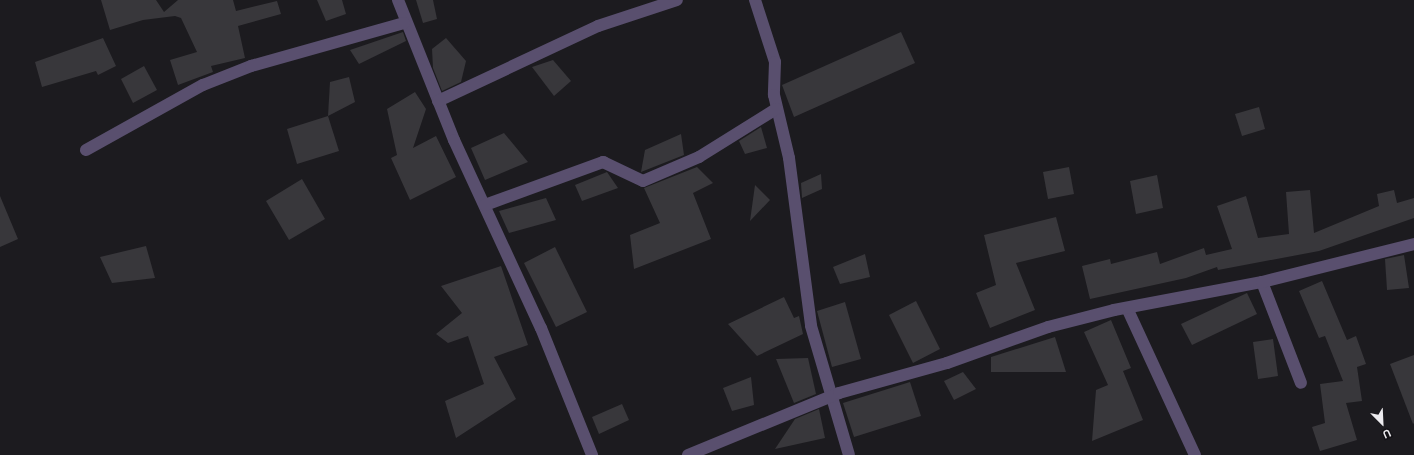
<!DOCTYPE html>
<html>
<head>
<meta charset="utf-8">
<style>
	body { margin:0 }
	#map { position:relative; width:1414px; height:455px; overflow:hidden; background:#1c1b1f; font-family:"DM Sans",sans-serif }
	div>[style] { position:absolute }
	.building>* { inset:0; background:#38373b }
	.street>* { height:12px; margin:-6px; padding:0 6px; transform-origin:6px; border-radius:6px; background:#594f6e }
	span { translate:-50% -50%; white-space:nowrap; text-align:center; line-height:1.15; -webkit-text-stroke:4px #131216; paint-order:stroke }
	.north { position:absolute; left:1362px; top:403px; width:40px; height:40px; -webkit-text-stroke:3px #131216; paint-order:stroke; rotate:156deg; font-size:11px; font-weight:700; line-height:16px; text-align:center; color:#edecef }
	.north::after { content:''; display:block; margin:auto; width:14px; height:18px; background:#edecef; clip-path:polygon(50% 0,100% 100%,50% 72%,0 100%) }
</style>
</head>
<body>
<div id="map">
	<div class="building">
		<div style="clip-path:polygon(101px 0,156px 0,164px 12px,178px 0,233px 0,236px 11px,277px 1px,281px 14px,238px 26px,245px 58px,211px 66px,213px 72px,178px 85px,170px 60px,197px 52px,181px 18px,175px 16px,143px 20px,110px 30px)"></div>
		<div style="clip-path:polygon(317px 0,342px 0,346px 14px,326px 21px)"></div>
		<div style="clip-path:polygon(416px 0,433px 0,437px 19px,423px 23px)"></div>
		<div style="clip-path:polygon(403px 32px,406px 41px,359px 64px,350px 50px)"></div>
		<div style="clip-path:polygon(901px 32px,915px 63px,794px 117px,782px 85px)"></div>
		<div style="clip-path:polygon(103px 38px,116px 66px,98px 75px,96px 71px,42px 87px,35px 62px)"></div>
		<div style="clip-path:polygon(446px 38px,466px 61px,461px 82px,442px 91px,433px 68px,432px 49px)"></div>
		<div style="clip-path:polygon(553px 60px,571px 81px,554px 96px,532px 67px)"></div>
		<div style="clip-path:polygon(144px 66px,157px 90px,133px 103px,121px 79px)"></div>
		<div style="clip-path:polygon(349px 77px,355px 102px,328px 116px,330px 82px)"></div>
		<div style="clip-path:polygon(415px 92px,426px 109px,413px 148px,436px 136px,456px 177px,410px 200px,391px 158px,397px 155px,387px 109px)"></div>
		<div style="clip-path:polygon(1259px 107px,1265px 129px,1242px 136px,1235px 114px)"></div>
		<div style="clip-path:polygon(328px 116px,339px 151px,297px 164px,287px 129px)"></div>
		<div style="clip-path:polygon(761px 127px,767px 148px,745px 154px,739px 141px)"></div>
		<div style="clip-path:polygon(504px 133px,528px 162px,485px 180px,471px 148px)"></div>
		<div style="clip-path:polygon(681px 134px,684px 155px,641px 172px,645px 150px)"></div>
		<div style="clip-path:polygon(697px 167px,713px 183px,693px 193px,711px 239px,634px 269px,630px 235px,660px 223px,644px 188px)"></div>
		<div style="clip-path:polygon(1069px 167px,1074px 194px,1048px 199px,1043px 172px)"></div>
		<div style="clip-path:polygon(607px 172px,618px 188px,582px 201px,575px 185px)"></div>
		<div style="clip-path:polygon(821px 174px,822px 189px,802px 198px,801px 183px)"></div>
		<div style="clip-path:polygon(1157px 175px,1163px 208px,1136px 214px,1130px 181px)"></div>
		<div style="clip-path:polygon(302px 179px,325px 219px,289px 240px,266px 201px)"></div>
		<div style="clip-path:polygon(755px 185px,770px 200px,750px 221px)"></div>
		<div style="clip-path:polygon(1310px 190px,1314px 233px,1379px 206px,1377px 194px,1394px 190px,1397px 203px,1414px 198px,1414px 218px,1319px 251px,1218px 270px,1217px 267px,1186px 278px,1090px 299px,1082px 266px,1110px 259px,1111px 264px,1157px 252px,1160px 264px,1204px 248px,1206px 255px,1232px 249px,1217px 206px,1246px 196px,1258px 238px,1289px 234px,1286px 192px)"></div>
		<div style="clip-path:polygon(0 196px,18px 239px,0 247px)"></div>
		<div style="clip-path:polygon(546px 198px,556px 220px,509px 233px,499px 211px)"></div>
		<div style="clip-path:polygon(1056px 217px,1065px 251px,1016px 263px,1035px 310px,990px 328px,976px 293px,996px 285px,984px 235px)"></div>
		<div style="clip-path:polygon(146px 246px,155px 278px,112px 283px,100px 257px)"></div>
		<div style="clip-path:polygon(555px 247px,587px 312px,556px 327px,524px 263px)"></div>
		<div style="clip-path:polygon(865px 254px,870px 277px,840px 284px,833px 267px)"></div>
		<div style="clip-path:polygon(1404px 255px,1409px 288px,1387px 290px,1385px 259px)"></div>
		<div style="clip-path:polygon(501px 266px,528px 345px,494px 357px,516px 399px,456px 438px,445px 401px,484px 384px,468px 336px,448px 343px,436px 334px,462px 313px,441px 286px)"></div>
		<div style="clip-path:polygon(1322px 281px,1347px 340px,1356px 336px,1366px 364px,1357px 367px,1362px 401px,1346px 403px,1357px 440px,1320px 451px,1312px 427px,1325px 423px,1320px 384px,1343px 381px,1325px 336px,1319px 338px,1299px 291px)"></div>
		<div style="clip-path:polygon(1247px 293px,1257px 314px,1192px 345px,1181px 324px)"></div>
		<div style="clip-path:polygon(784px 297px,794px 318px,799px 316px,803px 334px,757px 356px,728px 324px)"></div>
		<div style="clip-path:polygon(916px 301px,940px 349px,913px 363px,889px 315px)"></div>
		<div style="clip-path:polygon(845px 302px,861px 359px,832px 367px,817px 311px)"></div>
		<div style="clip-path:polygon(1111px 320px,1131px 368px,1123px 371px,1143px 420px,1092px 441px,1096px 390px,1108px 385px,1084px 332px)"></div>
		<div style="clip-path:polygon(1055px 337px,1066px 372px,991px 372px,991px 357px)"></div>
		<div style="clip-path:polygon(1273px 339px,1278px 376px,1258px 379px,1253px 342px)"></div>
		<div style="clip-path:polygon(1414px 355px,1414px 423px,1413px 424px,1390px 364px)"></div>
		<div style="clip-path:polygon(808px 358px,816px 394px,794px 403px,776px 359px)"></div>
		<div style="clip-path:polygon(963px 372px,976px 389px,954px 400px,944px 381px)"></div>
		<div style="clip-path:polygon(751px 377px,754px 405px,732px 411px,723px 388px)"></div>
		<div style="clip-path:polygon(910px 382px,921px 416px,854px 437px,843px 403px)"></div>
		<div style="clip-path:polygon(622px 404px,629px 420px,599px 434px,592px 417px)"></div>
		<div style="clip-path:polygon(819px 409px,825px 438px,775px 449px,795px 419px)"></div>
	</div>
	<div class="street">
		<div style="left:398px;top:0;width:151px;rotate:68.2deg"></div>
		<div style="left:454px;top:140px;width:207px;rotate:65.2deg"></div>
		<div style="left:541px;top:328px;width:137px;rotate:68.1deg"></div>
		<div style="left:755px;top:0;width:65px;rotate:72.1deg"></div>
		<div style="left:775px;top:62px;width:33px;rotate:92deg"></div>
		<div style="left:774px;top:95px;width:65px;rotate:76.6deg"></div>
		<div style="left:789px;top:158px;width:169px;rotate:82.5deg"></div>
		<div style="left:811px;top:326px;width:134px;rotate:73.6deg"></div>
		<div style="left:438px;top:101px;width:177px;rotate:-25.1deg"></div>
		<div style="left:598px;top:26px;width:83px;rotate:-18.2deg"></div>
		<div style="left:86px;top:150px;width:134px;rotate:-29.1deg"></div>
		<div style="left:203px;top:85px;width:52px;rotate:-21.6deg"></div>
		<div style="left:251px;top:66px;width:159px;rotate:-15.7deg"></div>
		<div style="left:485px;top:205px;width:126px;rotate:-20deg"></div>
		<div style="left:603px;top:162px;width:44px;rotate:25.4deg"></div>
		<div style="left:643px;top:181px;width:61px;rotate:-23.2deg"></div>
		<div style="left:699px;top:157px;width:91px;rotate:-31.9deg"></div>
		<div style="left:1262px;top:282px;width:108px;rotate:68.9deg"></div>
		<div style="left:1127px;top:308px;width:162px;rotate:65.2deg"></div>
		<div style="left:688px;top:455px;width:163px;rotate:-22.3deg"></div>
		<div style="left:839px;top:393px;width:112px;rotate:-15.5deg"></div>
		<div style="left:947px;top:363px;width:107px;rotate:-19.6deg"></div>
		<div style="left:1048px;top:327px;width:68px;rotate:-14.4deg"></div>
		<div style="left:1114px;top:310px;width:151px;rotate:-10.7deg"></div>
		<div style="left:1262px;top:282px;width:157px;rotate:-14deg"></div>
	</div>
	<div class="north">U</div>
</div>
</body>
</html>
